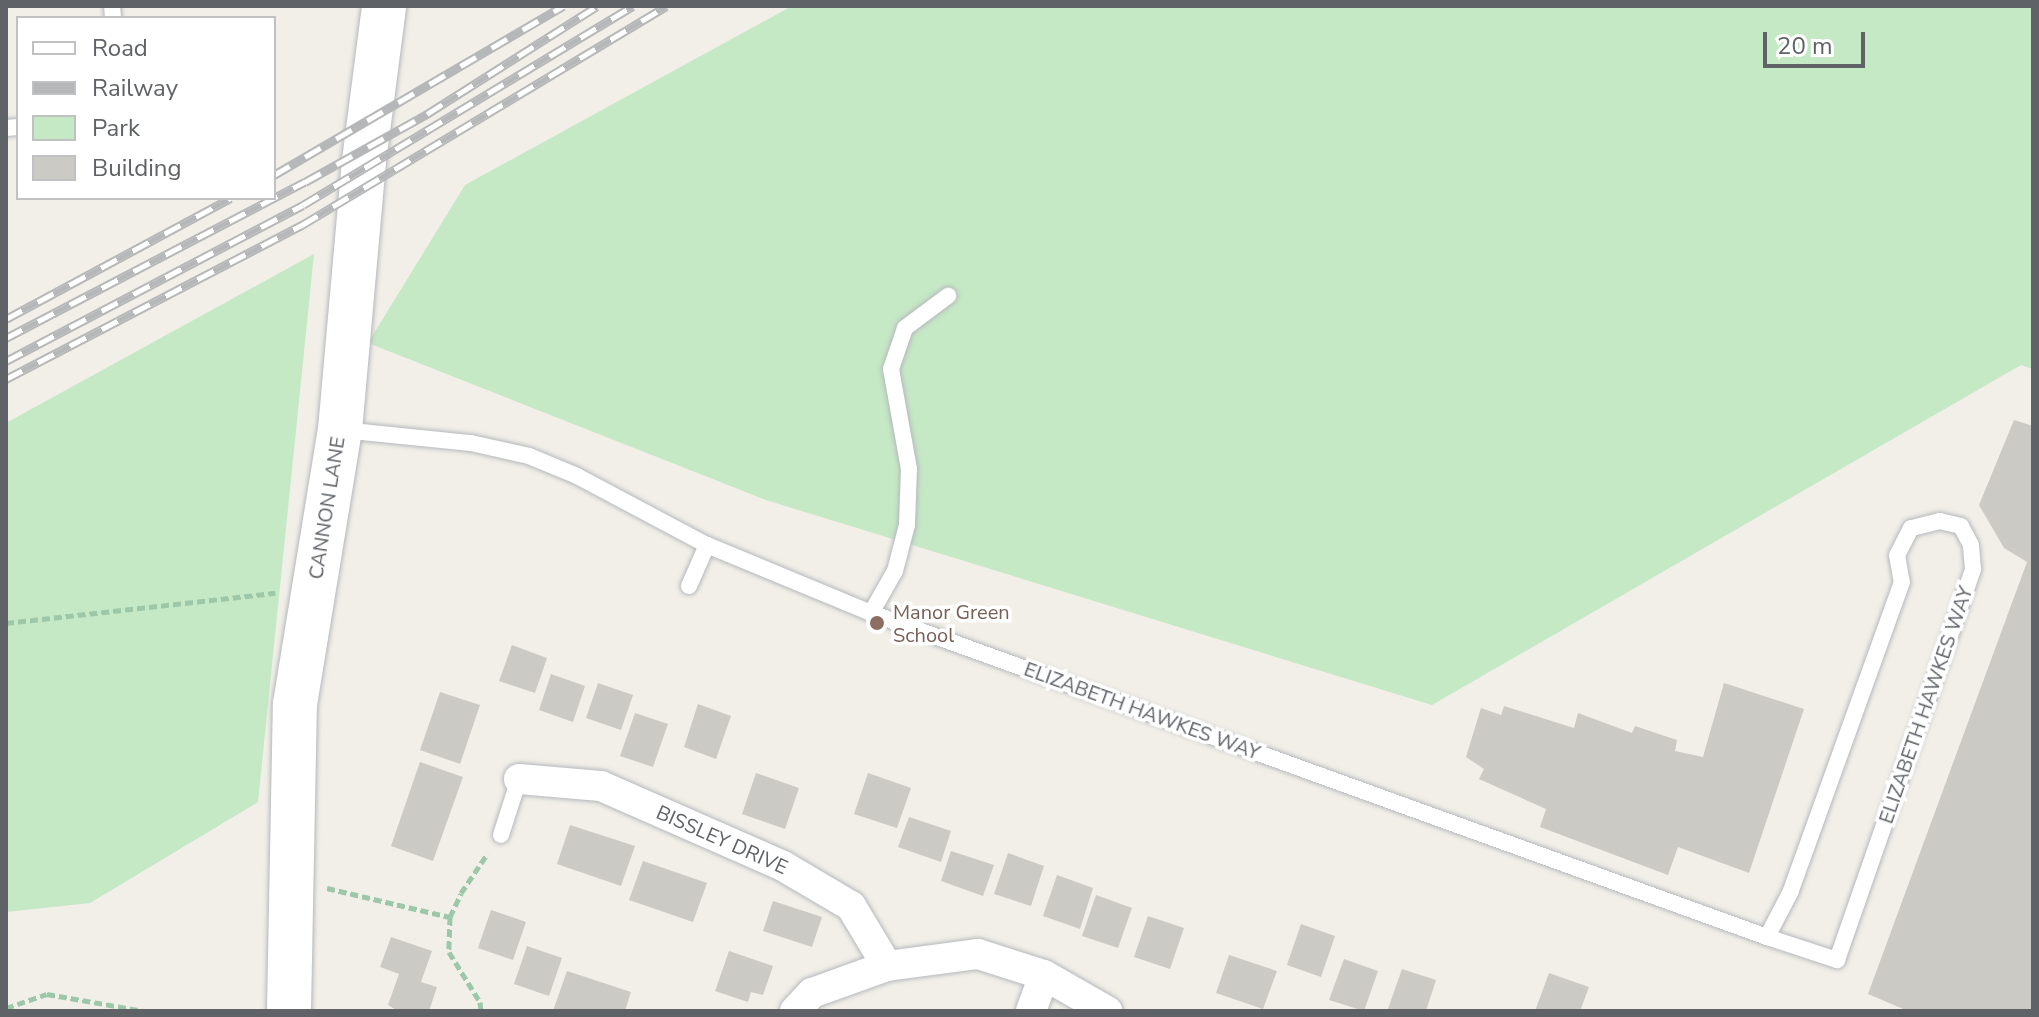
<!DOCTYPE html>
<html>
<head>
<meta charset="utf-8">
<style>
	body { margin:0 }
	#map { position:relative; width:2039px; height:1017px; overflow:hidden; background:#f1efe8; font-family:"Nunito Sans",sans-serif }
	div>[style] { position:absolute }
	.green>* { inset:0; background:#c5e8c5 }
	.building>* { inset:0; background:#cccac5 }
	.path>* { height:5px; margin-top:-2.5px; transform-origin:0; background:repeating-linear-gradient(90deg,#9cc7a9 0 8px,transparent 0 12px) }
	.roads { filter:drop-shadow(0 0 2px #b5b8bc) drop-shadow(0 0 2px #b5b8bc) }
	.lane>* { height:16px; margin:-8px; padding:0 8px; transform-origin:8px; border-radius:8px; background:#fff }
	.street>* { height:30px; margin:-15px; padding:0 15px; transform-origin:15px; border-radius:15px; background:#fff }
	.secondary>* { height:44px; margin:-22px; padding:0 22px; transform-origin:22px; border-radius:22px; background:#fff }
	.rail>* { height:9px; margin-top:-4.5px; transform-origin:0; background:repeating-linear-gradient(90deg,#fff 0 18px,#b6b7b8 0 36px); box-sizing:border-box; border-block:2px solid #b6b7b8 }
	.dots>* { width:22px; height:22px; translate:-50% -50%; box-sizing:border-box; border:4px solid #fff; border-radius:50% }
	span { translate:-50% -50%; white-space:nowrap; text-align:center; line-height:1.15; -webkit-text-stroke:7px #fff; paint-order:stroke }
	.street-label { font-size:20px; color:#5f6368 }
	.education-label { font-size:20px; color:#785e54 }
	.left { translate:0 -50%; text-align:left }
	.frame { position:absolute; inset:0; border:8px solid #5f6368; pointer-events:none }
	.legend { position:absolute; left:16px; top:16px; width:260px; height:184px; box-sizing:border-box; background:#fff; border:2px solid #bfc1c3; margin:0; padding:10px 14px; list-style:none; font-size:24px; color:#5f6368 }
	.legend li { display:flex; align-items:center; gap:16px; height:40px }
	.legend b { width:40px; border:2px solid #bfc1c3 }
	.scale { position:absolute; left:1763px; top:32px; width:102px; height:36px; box-sizing:border-box; border:4px solid #5f6368; border-top:0; padding-left:10px; font-size:24px; line-height:28px; white-space:nowrap; color:#5f6368; -webkit-text-stroke:6px #fff; paint-order:stroke }
</style>
</head>
<body>
<div id="map">
	<div class="green">
		<div style="clip-path:polygon(792px 6px,2033px 6px,2033px 369px,2021px 365px,1432px 705px,766px 500px,368px 343px,465px 185px)"></div>
		<div style="clip-path:polygon(314px 254px,258px 802px,90px 903px,6px 912px,6px 423px)"></div>
	</div>
	<div class="building">
		<div style="clip-path:polygon(2014px 420px,2033px 426px,2033px 1011px,1908px 1011px,1868px 994px,2027px 562px,2004px 548px,1979px 505px)"></div>
		<div style="clip-path:polygon(512px 645px,547px 658px,535px 693px,499px 681px)"></div>
		<div style="clip-path:polygon(551px 674px,585px 686px,573px 722px,539px 710px)"></div>
		<div style="clip-path:polygon(598px 683px,633px 695px,621px 730px,586px 718px)"></div>
		<div style="clip-path:polygon(1724px 683px,1804px 709px,1749px 873px,1678px 847px,1668px 875px,1540px 827px,1546px 809px,1479px 779px,1484px 769px,1466px 757px,1481px 708px,1501px 715px,1504px 706px,1574px 728px,1578px 713px,1632px 733px,1635px 726px,1677px 740px,1675px 751px,1703px 757px)"></div>
		<div style="clip-path:polygon(440px 692px,480px 705px,460px 764px,420px 750px)"></div>
		<div style="clip-path:polygon(698px 704px,731px 716px,716px 759px,684px 747px)"></div>
		<div style="clip-path:polygon(635px 713px,668px 724px,653px 767px,620px 756px)"></div>
		<div style="clip-path:polygon(420px 762px,463px 777px,433px 861px,391px 846px)"></div>
		<div style="clip-path:polygon(756px 773px,799px 788px,785px 829px,742px 814px)"></div>
		<div style="clip-path:polygon(868px 773px,911px 788px,897px 828px,854px 814px)"></div>
		<div style="clip-path:polygon(909px 817px,951px 831px,941px 862px,898px 847px)"></div>
		<div style="clip-path:polygon(570px 825px,635px 846px,621px 886px,557px 864px)"></div>
		<div style="clip-path:polygon(951px 851px,994px 865px,983px 896px,941px 881px)"></div>
		<div style="clip-path:polygon(1008px 853px,1044px 866px,1031px 906px,994px 894px)"></div>
		<div style="clip-path:polygon(643px 861px,707px 883px,693px 922px,629px 900px)"></div>
		<div style="clip-path:polygon(1057px 875px,1093px 888px,1080px 929px,1043px 916px)"></div>
		<div style="clip-path:polygon(1096px 895px,1132px 908px,1118px 948px,1082px 936px)"></div>
		<div style="clip-path:polygon(773px 901px,822px 917px,812px 947px,763px 931px)"></div>
		<div style="clip-path:polygon(491px 910px,526px 922px,513px 960px,478px 948px)"></div>
		<div style="clip-path:polygon(1148px 916px,1184px 928px,1170px 969px,1134px 957px)"></div>
		<div style="clip-path:polygon(1301px 924px,1335px 936px,1321px 977px,1287px 965px)"></div>
		<div style="clip-path:polygon(391px 937px,432px 951px,421px 982px,437px 987px,429px 1011px,398px 1011px,388px 1005px,399px 974px,380px 967px)"></div>
		<div style="clip-path:polygon(527px 946px,562px 958px,549px 996px,514px 984px)"></div>
		<div style="clip-path:polygon(729px 951px,773px 966px,763px 995px,751px 992px,748px 1002px,715px 991px)"></div>
		<div style="clip-path:polygon(1229px 955px,1277px 971px,1263px 1009px,1216px 993px)"></div>
		<div style="clip-path:polygon(1344px 959px,1378px 971px,1364px 1011px,1329px 1000px)"></div>
		<div style="clip-path:polygon(1402px 969px,1436px 980px,1426px 1011px,1388px 1009px)"></div>
		<div style="clip-path:polygon(567px 971px,631px 992px,625px 1011px,553px 1011px)"></div>
		<div style="clip-path:polygon(1549px 973px,1589px 987px,1580px 1011px,1535px 1011px)"></div>
	</div>
	<div class="path">
		<div style="left:6px;top:623px;width:271px;rotate:-6.4deg"></div>
		<div style="left:327px;top:888px;width:126px;rotate:13.3deg"></div>
		<div style="left:450px;top:917px;width:35px;rotate:92deg"></div>
		<div style="left:449px;top:952px;width:59px;rotate:58.2deg"></div>
		<div style="left:480px;top:1002px;width:9px;rotate:84deg"></div>
		<div style="left:450px;top:917px;width:26px;rotate:-65deg"></div>
		<div style="left:461px;top:893px;width:48px;rotate:-56deg"></div>
		<div style="left:6px;top:1008px;width:43px;rotate:-18.9deg"></div>
		<div style="left:47px;top:994px;width:98px;rotate:9.9deg"></div>
	</div>
	<div class="roads">
		<div class="lane">
			<div style="left:112px;top:6px;width:12px;rotate:85deg"></div>
			<div style="left:6px;top:128px;width:12px;rotate:-5deg"></div>
			<div style="left:342px;top:430px;width:130px;rotate:5.8deg"></div>
			<div style="left:471px;top:443px;width:59px;rotate:12.6deg"></div>
			<div style="left:529px;top:456px;width:52px;rotate:22.6deg"></div>
			<div style="left:577px;top:476px;width:147px;rotate:28deg"></div>
			<div style="left:707px;top:545px;width:178px;rotate:22.5deg"></div>
			<div style="left:871px;top:613px;width:953px;rotate:19.88deg"></div>
			<div style="left:1767px;top:937px;width:74px;rotate:18.2deg"></div>
			<div style="left:1837px;top:960px;width:414px;rotate:-70.8deg"></div>
			<div style="left:1973px;top:569px;width:24px;rotate:-95deg"></div>
			<div style="left:1971px;top:545px;width:21px;rotate:-118deg"></div>
			<div style="left:1961px;top:526px;width:22px;rotate:-167deg"></div>
			<div style="left:1940px;top:521px;width:30px;rotate:166deg"></div>
			<div style="left:1911px;top:528px;width:30px;rotate:117deg"></div>
			<div style="left:1897px;top:555px;width:27px;rotate:80deg"></div>
			<div style="left:1902px;top:582px;width:328px;rotate:109.8deg"></div>
			<div style="left:1791px;top:891px;width:52px;rotate:117.6deg"></div>
			<div style="left:689px;top:586px;width:45px;rotate:-66.3deg"></div>
			<div style="left:871px;top:613px;width:48px;rotate:-60.3deg"></div>
			<div style="left:895px;top:571px;width:48px;rotate:-75.4deg"></div>
			<div style="left:907px;top:525px;width:56px;rotate:-88deg"></div>
			<div style="left:909px;top:469px;width:102px;rotate:-100.2deg"></div>
			<div style="left:891px;top:369px;width:43px;rotate:-71.1deg"></div>
			<div style="left:905px;top:328px;width:54px;rotate:-36.7deg"></div>
			<div style="left:501px;top:835px;width:59px;rotate:-72.2deg"></div>
		</div>
		<div class="street">
			<div style="left:519px;top:779px;width:82px;rotate:4.9deg"></div>
			<div style="left:601px;top:786px;width:199px;rotate:23.7deg"></div>
			<div style="left:783px;top:866px;width:79px;rotate:30.5deg"></div>
			<div style="left:851px;top:906px;width:70px;rotate:59deg"></div>
			<div style="left:795px;top:1011px;width:25px;rotate:-47deg"></div>
			<div style="left:812px;top:993px;width:80px;rotate:-19.8deg"></div>
			<div style="left:887px;top:966px;width:92px;rotate:-7.5deg"></div>
			<div style="left:978px;top:954px;width:69px;rotate:17.7deg"></div>
			<div style="left:1044px;top:975px;width:73px;rotate:29.7deg"></div>
			<div style="left:1031px;top:1011px;width:38px;rotate:-70deg"></div>
		</div>
		<div class="secondary">
			<div style="left:289px;top:1011px;width:307px;rotate:-88.9deg"></div>
			<div style="left:295px;top:704px;width:278px;rotate:-80.7deg"></div>
			<div style="left:340px;top:430px;width:270px;rotate:-84.9deg"></div>
			<div style="left:364px;top:161px;width:156px;rotate:-82.6deg"></div>
		</div>
	</div>
	<div class="rail">
		<div style="left:274px;top:175px;width:335px;rotate:-30.3deg"></div>
		<div style="left:6px;top:319px;width:255px;rotate:-28.3deg"></div>
		<div style="left:6px;top:338px;width:337px;rotate:-27.6deg"></div>
		<div style="left:305px;top:182px;width:140px;rotate:-29.1deg"></div>
		<div style="left:427px;top:114px;width:201px;rotate:-32.4deg"></div>
		<div style="left:6px;top:361px;width:335px;rotate:-27.7deg"></div>
		<div style="left:303px;top:205px;width:385px;rotate:-31.1deg"></div>
		<div style="left:6px;top:379px;width:334px;rotate:-27.5deg"></div>
		<div style="left:302px;top:225px;width:425px;rotate:-31deg"></div>
	</div>
	<div class="dots">
		<div style="left:877px;top:623px;background:#8d6e63"></div>
	</div>
	<div class="street-label">
		<span style="left:327px;top:508px;rotate:-81deg">CANNON LANE</span>
		<span style="left:1926px;top:705px;rotate:-71deg">ELIZABETH HAWKES WAY</span>
		<span style="left:1142px;top:711px;rotate:20deg">ELIZABETH HAWKES WAY</span>
		<span style="left:722px;top:840px;rotate:24deg">BISSLEY DRIVE</span>
	</div>
	<div class="education-label">
		<span class="left" style="left:893px;top:624px">Manor Green<br>School</span>
	</div>
	<div class="frame"></div>
	<ul class="legend">
	<li><b style="height:10px;background:#fff"></b>Road</li>
	<li><b style="height:10px;background:#b6b7b8"></b>Railway</li>
	<li><b style="height:22px;background:#c5e8c5"></b>Park</li>
	<li><b style="height:22px;background:#cccac5"></b>Building</li>
	</ul>
	<div class="scale">20 m</div>
</div>
</body>
</html>
